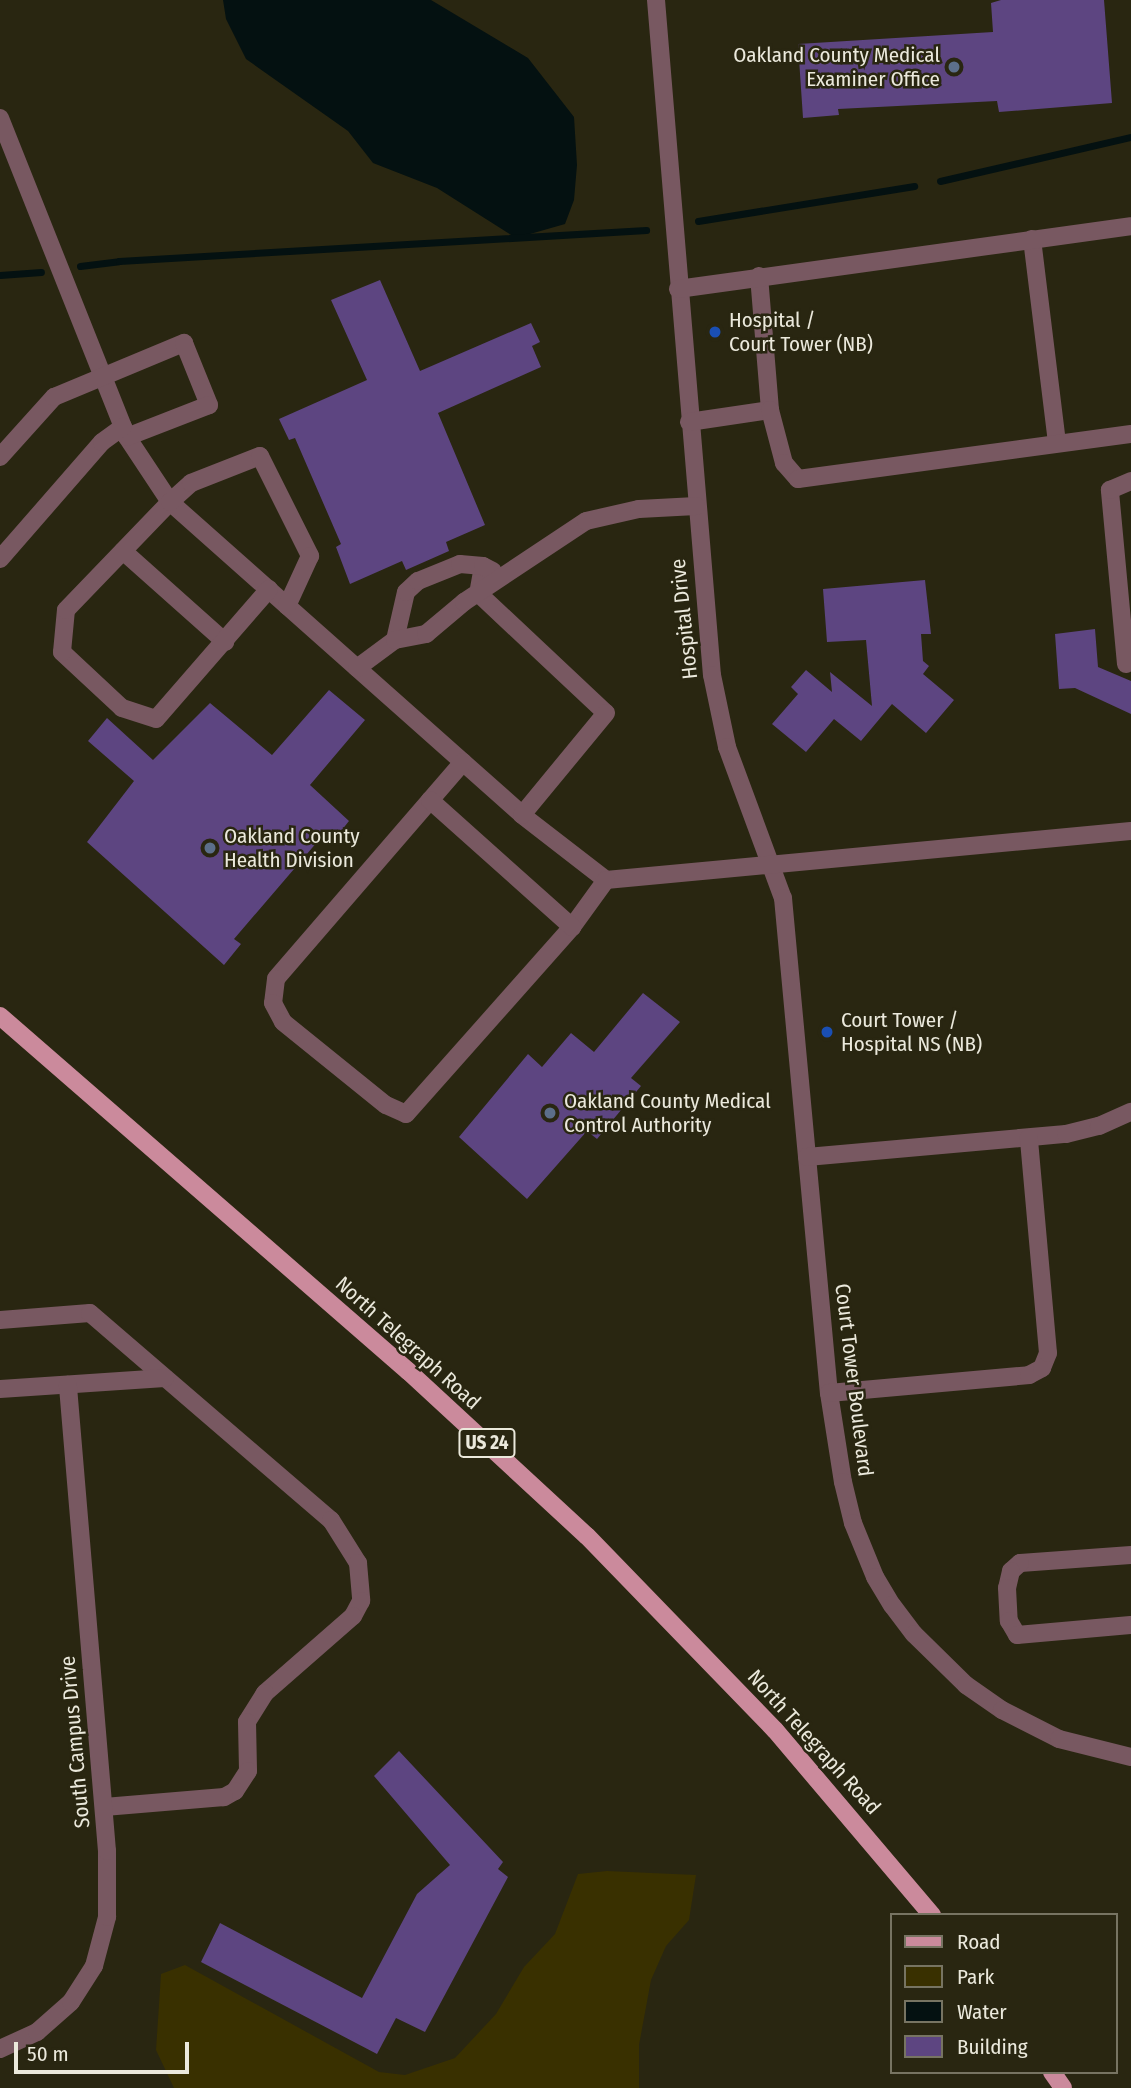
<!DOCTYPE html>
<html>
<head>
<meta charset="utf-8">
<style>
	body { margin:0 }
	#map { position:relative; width:1131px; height:2088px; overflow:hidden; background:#292611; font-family:"Fira Sans Condensed",sans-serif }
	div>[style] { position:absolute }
	.green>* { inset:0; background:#393000 }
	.water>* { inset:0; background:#041111 }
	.stream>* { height:7px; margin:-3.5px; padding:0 3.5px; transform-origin:3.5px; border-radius:3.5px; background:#041111 }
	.building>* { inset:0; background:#5d4581 }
	.minor>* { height:18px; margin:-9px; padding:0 9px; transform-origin:9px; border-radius:9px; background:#785861 }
	.major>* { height:18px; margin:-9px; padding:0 9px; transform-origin:9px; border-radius:9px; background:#cb8a9c }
	.dots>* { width:19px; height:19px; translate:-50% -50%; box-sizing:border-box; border:4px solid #292611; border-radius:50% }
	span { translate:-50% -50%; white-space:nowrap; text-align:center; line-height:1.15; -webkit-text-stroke:5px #292611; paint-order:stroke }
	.shield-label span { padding:2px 5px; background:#292611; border:2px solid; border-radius:5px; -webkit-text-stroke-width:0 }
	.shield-label { font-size:19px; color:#ebe9dc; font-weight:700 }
	.poi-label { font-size:21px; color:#ebe9dc }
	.right { translate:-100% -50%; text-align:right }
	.left { translate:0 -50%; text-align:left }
	.street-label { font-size:21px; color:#ebe9dc }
	.legend { position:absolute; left:890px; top:1913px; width:228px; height:161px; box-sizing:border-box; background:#292611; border:2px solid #777462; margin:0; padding:9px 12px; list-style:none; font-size:21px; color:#ebe9dc }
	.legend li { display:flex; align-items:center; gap:14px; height:35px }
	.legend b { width:35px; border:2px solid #777462 }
	.scale { position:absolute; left:14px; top:2042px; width:175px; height:32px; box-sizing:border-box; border:4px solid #ebe9dc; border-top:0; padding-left:9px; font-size:21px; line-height:24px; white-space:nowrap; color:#ebe9dc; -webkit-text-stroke:5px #292611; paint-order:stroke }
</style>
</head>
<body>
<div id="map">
	<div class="green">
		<div style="clip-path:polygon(607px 1871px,696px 1875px,689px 1920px,666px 1946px,651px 1980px,639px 2045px,639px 2088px,174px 2088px,156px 2050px,161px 1974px,185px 1965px,379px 2072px,405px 2075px,455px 2058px,496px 2014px,524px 1967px,555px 1934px,578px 1874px)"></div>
	</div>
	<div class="water">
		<div style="clip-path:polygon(223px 0,431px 0,528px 58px,574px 117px,577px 165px,574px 200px,565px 224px,516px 238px,437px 188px,373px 163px,348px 131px,246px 59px,226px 19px)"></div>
	</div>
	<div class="stream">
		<div style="left:940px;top:181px;width:196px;rotate:-13deg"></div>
		<div style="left:698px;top:221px;width:219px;rotate:-9.2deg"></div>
		<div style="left:80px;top:266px;width:39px;rotate:-7deg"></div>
		<div style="left:119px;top:261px;width:528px;rotate:-3.37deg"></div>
		<div style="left:0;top:275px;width:41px;rotate:-4.2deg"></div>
	</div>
	<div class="building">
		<div style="clip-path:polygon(1001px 0,1104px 0,1112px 103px,999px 112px,997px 101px,838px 109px,839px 115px,803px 118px,798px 44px,993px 32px,991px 3px)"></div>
		<div style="clip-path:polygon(380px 280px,420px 371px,531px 323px,540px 342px,532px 346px,541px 367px,438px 413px,485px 525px,446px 542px,449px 551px,406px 570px,402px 561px,350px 584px,336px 547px,341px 544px,295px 438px,289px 440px,279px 419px,367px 380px,331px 300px)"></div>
		<div style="clip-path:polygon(925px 580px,931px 634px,921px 634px,923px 661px,929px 666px,923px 674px,954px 700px,926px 733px,892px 704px,861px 741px,834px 719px,806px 752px,772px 724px,798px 694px,791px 687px,806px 670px,832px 692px,830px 672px,872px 706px,866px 640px,827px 642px,823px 589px)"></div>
		<div style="clip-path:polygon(1095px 629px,1098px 667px,1131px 681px,1131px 714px,1075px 688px,1059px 689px,1055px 634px)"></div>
		<div style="clip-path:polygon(329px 690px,365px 720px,310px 785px,349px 821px,333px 841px,324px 834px,234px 939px,241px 944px,224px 965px,87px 842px,134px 781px,88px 741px,107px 718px,153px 760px,210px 703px,272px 755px)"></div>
		<div style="clip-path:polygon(643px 993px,680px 1022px,631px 1078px,641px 1086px,597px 1139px,587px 1131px,527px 1199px,459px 1137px,528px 1054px,542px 1067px,571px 1033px,594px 1052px)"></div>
		<div style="clip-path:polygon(399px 1751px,503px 1862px,498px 1869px,508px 1877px,425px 2032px,396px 2018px,377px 2054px,201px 1962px,220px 1923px,362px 1998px,417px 1894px,450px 1865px,374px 1776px)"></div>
	</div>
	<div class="minor">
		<div style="left:656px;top:0;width:677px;rotate:85.26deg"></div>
		<div style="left:712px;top:675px;width:74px;rotate:78.2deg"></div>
		<div style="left:727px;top:747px;width:161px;rotate:69.7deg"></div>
		<div style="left:783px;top:898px;width:497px;rotate:84.7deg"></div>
		<div style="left:829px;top:1393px;width:90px;rotate:81.1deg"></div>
		<div style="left:843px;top:1482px;width:42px;rotate:76.3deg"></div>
		<div style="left:853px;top:1523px;width:58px;rotate:67.8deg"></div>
		<div style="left:875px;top:1577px;width:33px;rotate:59deg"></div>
		<div style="left:892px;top:1605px;width:36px;rotate:53deg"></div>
		<div style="left:914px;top:1634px;width:73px;rotate:44.4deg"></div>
		<div style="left:966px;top:1685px;width:44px;rotate:34.8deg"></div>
		<div style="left:1002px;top:1710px;width:64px;rotate:27deg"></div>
		<div style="left:1059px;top:1739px;width:74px;rotate:14deg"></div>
		<div style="left:0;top:118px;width:343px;rotate:68.3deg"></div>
		<div style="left:127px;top:437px;width:78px;rotate:56.5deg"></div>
		<div style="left:170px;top:502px;width:471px;rotate:41.6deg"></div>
		<div style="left:522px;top:815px;width:106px;rotate:37.7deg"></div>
		<div style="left:606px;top:880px;width:527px;rotate:-5.33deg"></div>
		<div style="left:1032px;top:239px;width:205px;rotate:83deg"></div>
		<div style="left:759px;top:276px;width:134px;rotate:85.3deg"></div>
		<div style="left:678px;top:289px;width:457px;rotate:-7.9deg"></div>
		<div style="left:689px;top:422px;width:82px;rotate:-8.4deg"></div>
		<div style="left:770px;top:410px;width:55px;rotate:75.2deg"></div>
		<div style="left:784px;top:463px;width:21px;rotate:49deg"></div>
		<div style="left:798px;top:479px;width:336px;rotate:-7.7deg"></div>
		<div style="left:0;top:457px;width:81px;rotate:-48deg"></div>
		<div style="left:54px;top:397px;width:141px;rotate:-22.6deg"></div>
		<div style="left:184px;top:343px;width:67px;rotate:68deg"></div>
		<div style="left:209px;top:405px;width:88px;rotate:158.7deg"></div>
		<div style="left:123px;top:551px;width:137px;rotate:41.7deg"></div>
		<div style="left:0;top:559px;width:155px;rotate:-48.9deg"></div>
		<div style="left:102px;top:442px;width:26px;rotate:-36deg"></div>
		<div style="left:483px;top:566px;width:27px;rotate:100deg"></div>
		<div style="left:478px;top:593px;width:175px;rotate:43.2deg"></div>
		<div style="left:606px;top:713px;width:132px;rotate:129.5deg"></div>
		<div style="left:269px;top:589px;width:172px;rotate:131deg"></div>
		<div style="left:156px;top:719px;width:36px;rotate:-162deg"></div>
		<div style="left:122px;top:708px;width:82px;rotate:-137deg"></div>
		<div style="left:62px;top:652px;width:42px;rotate:-84.6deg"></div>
		<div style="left:66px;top:610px;width:150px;rotate:-46.1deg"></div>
		<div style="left:170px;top:502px;width:28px;rotate:-42deg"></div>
		<div style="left:191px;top:483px;width:74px;rotate:-21.4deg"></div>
		<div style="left:260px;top:456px;width:112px;rotate:63.4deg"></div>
		<div style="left:310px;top:556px;width:55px;rotate:114.7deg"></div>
		<div style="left:395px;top:640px;width:49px;rotate:-77.1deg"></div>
		<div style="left:406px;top:592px;width:16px;rotate:-43deg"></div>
		<div style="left:418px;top:581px;width:45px;rotate:-22deg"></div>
		<div style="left:460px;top:564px;width:23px;rotate:5deg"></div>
		<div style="left:483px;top:566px;width:11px;rotate:27deg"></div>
		<div style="left:1126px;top:664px;width:175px;rotate:-95.3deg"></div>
		<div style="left:1110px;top:490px;width:23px;rotate:-23deg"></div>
		<div style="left:357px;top:668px;width:47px;rotate:-36.4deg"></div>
		<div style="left:395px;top:640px;width:32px;rotate:-11deg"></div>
		<div style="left:426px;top:634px;width:50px;rotate:-40.1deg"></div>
		<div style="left:464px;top:602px;width:146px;rotate:-33.6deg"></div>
		<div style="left:586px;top:521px;width:54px;rotate:-12.8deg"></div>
		<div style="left:639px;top:509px;width:57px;rotate:-3deg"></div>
		<div style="left:463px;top:762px;width:286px;rotate:130.8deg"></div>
		<div style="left:276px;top:979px;width:24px;rotate:97deg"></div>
		<div style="left:273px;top:1003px;width:21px;rotate:62deg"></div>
		<div style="left:283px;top:1022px;width:132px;rotate:38.9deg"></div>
		<div style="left:386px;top:1105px;width:22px;rotate:24deg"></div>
		<div style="left:406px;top:1114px;width:250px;rotate:-48.4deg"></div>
		<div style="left:572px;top:927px;width:58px;rotate:-54.1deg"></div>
		<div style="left:430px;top:800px;width:191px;rotate:41.8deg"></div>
		<div style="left:807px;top:1157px;width:260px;rotate:-5.1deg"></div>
		<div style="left:1066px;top:1134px;width:34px;rotate:-14deg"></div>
		<div style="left:1099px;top:1126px;width:35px;rotate:-24deg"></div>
		<div style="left:0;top:1320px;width:90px;rotate:-4.4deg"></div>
		<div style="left:90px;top:1313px;width:318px;rotate:40.7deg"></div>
		<div style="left:331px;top:1520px;width:51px;rotate:57.9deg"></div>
		<div style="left:358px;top:1563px;width:38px;rotate:85deg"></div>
		<div style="left:361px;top:1601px;width:17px;rotate:118deg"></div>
		<div style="left:353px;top:1616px;width:117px;rotate:138.8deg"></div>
		<div style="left:265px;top:1693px;width:34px;rotate:122deg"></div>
		<div style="left:247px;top:1722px;width:49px;rotate:88.8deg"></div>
		<div style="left:248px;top:1771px;width:24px;rotate:123deg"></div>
		<div style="left:235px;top:1791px;width:13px;rotate:151deg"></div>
		<div style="left:224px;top:1797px;width:120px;rotate:175.2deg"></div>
		<div style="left:0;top:1389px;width:165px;rotate:-3.8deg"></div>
		<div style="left:829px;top:1393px;width:201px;rotate:-5.1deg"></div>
		<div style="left:1029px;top:1375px;width:15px;rotate:-28deg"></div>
		<div style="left:1042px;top:1368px;width:16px;rotate:-68deg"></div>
		<div style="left:1048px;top:1353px;width:216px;rotate:-95.1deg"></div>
		<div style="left:1131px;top:1555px;width:111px;rotate:175.9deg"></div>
		<div style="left:1020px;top:1563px;width:12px;rotate:138deg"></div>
		<div style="left:1011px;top:1571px;width:17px;rotate:103deg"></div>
		<div style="left:1007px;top:1588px;width:33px;rotate:87deg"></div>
		<div style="left:1009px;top:1621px;width:16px;rotate:60deg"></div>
		<div style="left:1017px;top:1635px;width:114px;rotate:-5deg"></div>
		<div style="left:0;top:2049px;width:41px;rotate:-24.7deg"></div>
		<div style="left:37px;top:2032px;width:45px;rotate:-41.4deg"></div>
		<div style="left:71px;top:2002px;width:43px;rotate:-57.4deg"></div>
		<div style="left:94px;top:1966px;width:51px;rotate:-75.1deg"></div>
		<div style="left:107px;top:1917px;width:66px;rotate:-90deg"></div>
		<div style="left:107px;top:1851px;width:468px;rotate:-94.8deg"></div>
	</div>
	<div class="major">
		<div style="left:0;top:1016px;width:541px;rotate:41.03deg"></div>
		<div style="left:408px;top:1371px;width:243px;rotate:42.7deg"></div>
		<div style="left:587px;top:1536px;width:270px;rotate:45.9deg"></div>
		<div style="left:775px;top:1730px;width:243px;rotate:49.7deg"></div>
		<div style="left:1052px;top:2072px;width:19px;rotate:55deg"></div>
	</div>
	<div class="dots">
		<div style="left:954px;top:67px;background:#5c6f8a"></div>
		<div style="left:715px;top:332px;background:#1a4fb4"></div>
		<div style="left:210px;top:848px;background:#5c6f8a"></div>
		<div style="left:827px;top:1032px;background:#1a4fb4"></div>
		<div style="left:550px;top:1113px;background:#5c6f8a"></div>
	</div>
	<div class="shield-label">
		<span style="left:487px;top:1443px">US 24</span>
	</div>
	<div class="poi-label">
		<span class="right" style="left:940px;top:67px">Oakland County Medical<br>Examiner Office</span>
		<span class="left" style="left:729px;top:332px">Hospital /<br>Court Tower (NB)</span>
		<span class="left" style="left:224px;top:848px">Oakland County<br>Health Division</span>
		<span class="left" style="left:841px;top:1032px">Court Tower /<br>Hospital NS (NB)</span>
		<span class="left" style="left:564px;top:1113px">Oakland County Medical<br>Control Authority</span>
	</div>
	<div class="street-label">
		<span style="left:684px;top:619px;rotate:-96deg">Hospital Drive</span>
		<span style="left:408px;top:1343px;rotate:42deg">North Telegraph Road</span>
		<span style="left:854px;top:1380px;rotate:83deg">Court Tower Boulevard</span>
		<span style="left:75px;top:1742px;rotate:-95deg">South Campus Drive</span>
		<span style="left:814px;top:1742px;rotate:48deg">North Telegraph Road</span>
	</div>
	<ul class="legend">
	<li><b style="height:9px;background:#cb8a9c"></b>Road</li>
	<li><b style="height:19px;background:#393000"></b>Park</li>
	<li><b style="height:19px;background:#041111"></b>Water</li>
	<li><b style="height:19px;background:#5d4581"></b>Building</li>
	</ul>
	<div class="scale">50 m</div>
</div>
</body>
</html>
